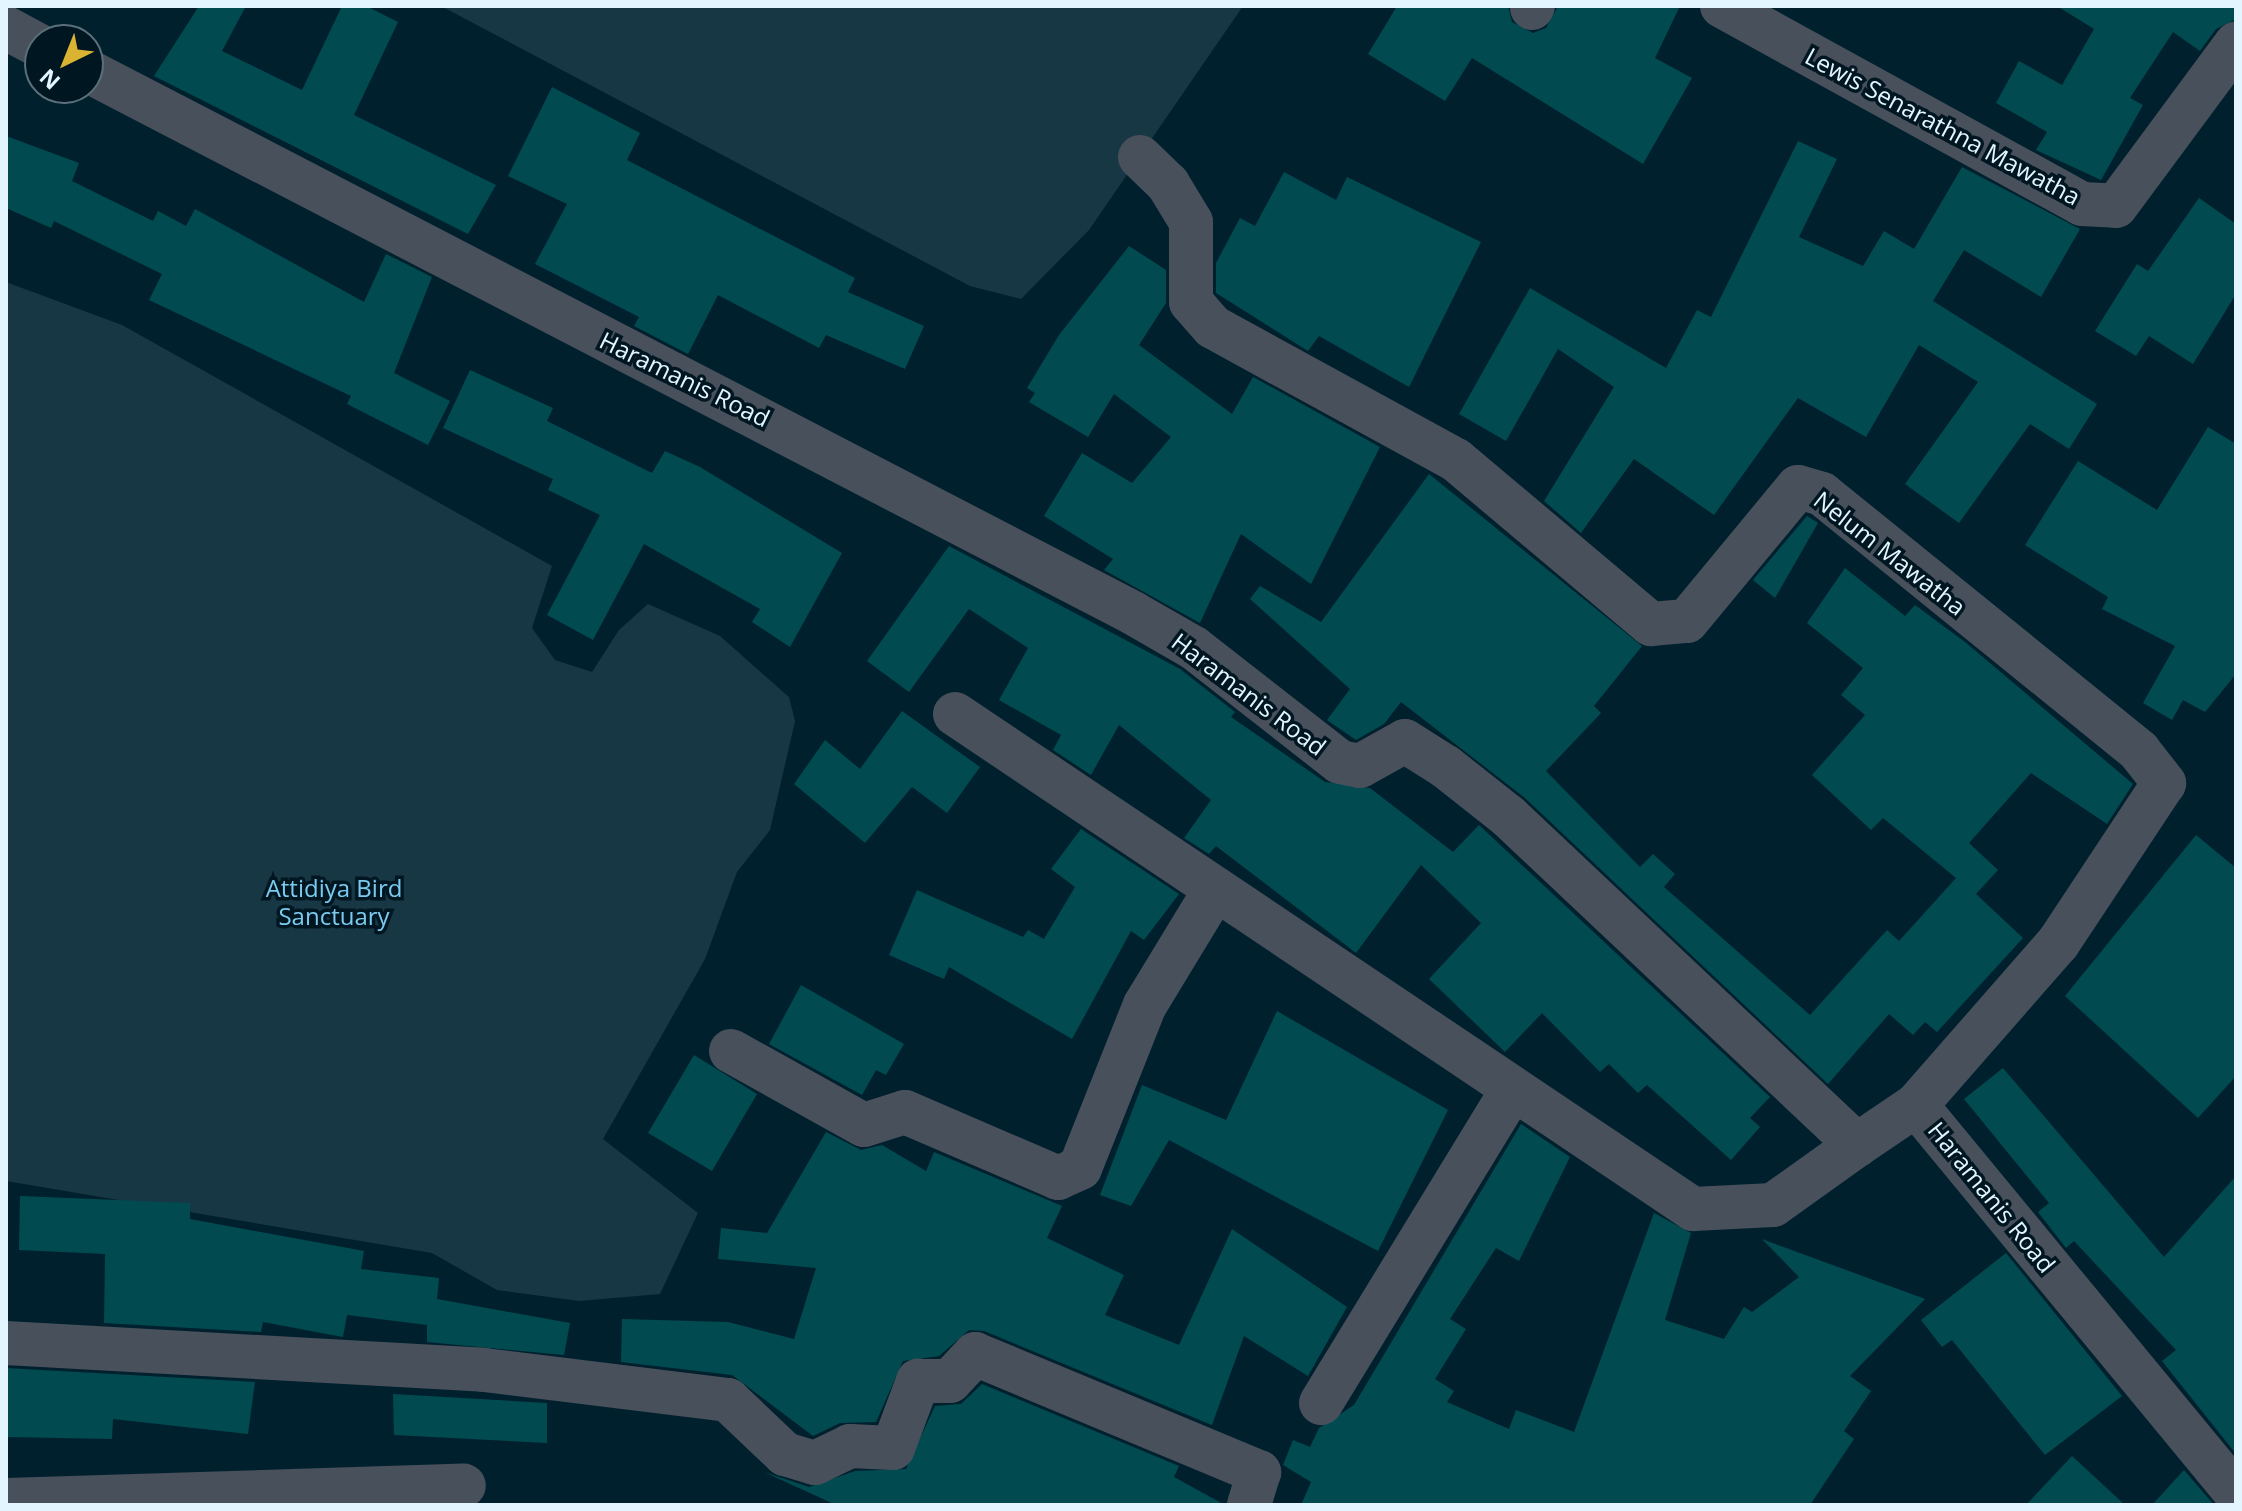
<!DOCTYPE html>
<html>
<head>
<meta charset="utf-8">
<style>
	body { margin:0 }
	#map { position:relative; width:2242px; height:1511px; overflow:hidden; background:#00202e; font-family:"Open Sans",sans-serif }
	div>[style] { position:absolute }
	.green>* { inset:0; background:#183745 }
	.building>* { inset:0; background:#014b50 }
	.minor>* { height:44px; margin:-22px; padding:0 22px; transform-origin:22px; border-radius:22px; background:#48505b }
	span { translate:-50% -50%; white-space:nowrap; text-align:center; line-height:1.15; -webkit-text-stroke:7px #001721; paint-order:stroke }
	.street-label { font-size:24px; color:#e3f5ff }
	.park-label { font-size:24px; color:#7bcaef }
	.frame { position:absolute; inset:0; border:8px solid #e3f5ff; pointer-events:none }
	.north { position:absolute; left:24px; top:24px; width:80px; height:80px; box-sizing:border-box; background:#001721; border:2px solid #5b707a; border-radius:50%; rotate:223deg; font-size:22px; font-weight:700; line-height:32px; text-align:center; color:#e3f5ff }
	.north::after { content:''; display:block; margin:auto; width:28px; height:36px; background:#dab333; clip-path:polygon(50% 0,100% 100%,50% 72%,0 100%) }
</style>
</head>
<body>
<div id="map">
	<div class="green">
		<div style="clip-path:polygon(441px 6px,1243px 6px,1089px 230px,1021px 299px,970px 286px)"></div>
		<div style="clip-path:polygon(6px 282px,122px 325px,552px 566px,532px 628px,555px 660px,592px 672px,619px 630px,648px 604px,720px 636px,789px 697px,795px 721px,770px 830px,737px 872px,705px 959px,603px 1139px,698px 1213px,660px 1294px,579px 1301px,497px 1290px,432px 1253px,6px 1181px)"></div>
	</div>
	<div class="building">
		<div style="clip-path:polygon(199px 6px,246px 6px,222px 51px,302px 90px,342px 6px,366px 6px,398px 22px,354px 115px,496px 185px,468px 234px,154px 76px)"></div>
		<div style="clip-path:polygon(1397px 6px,1508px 6px,1512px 22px,1533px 33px,1546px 28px,1558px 6px,1680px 6px,1655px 58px,1692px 78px,1643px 164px,1472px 58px,1445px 101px,1368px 54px)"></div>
		<div style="clip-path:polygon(2057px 6px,2236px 6px,2236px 19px,2216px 29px,2200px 51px,2173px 32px,2130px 98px,2143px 105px,2101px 180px,2036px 150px,2047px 132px,1996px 103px,2019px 61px,2062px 85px,2094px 29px)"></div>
		<div style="clip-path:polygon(552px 87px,640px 133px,627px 160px,855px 278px,848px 292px,924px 326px,905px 369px,826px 335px,819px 348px,718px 295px,688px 354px,634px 326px,639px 317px,535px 264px,567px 204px,508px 176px)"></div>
		<div style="clip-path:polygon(6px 136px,79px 163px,72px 181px,153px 221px,158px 211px,186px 226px,195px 209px,364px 302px,386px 254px,432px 277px,394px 373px,450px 401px,428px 445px,347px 404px,351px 396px,149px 300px,162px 274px,54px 221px,51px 228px,6px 208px)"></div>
		<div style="clip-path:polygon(1798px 141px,1837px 159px,1799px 237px,1863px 266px,1884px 231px,1914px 249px,1962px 167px,2080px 229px,2041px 297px,1964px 250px,1933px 301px,2097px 404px,2069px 449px,2030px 424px,1959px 523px,1905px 484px,1978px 382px,1919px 345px,1866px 437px,1798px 398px,1714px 515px,1634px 459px,1581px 533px,1544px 501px,1614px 387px,1558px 349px,1506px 441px,1459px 414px,1530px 288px,1666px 368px,1697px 310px,1711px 317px)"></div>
		<div style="clip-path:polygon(1284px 172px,1336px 200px,1347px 177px,1481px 242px,1409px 387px,1319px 336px,1308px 351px,1216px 293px,1216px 263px,1240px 218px,1255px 226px)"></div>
		<div style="clip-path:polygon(2199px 198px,2236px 224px,2236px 294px,2193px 364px,2149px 336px,2136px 356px,2095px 331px,2137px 264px,2148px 271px)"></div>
		<div style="clip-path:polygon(1129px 246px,1166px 270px,1166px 303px,1139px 345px,1232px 414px,1253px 377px,1380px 447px,1311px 584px,1241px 534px,1200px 623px,1104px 570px,1113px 559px,1044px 516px,1082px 453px,1132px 483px,1171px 437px,1114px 394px,1088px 437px,1029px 402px,1035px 393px,1027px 388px,1059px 335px)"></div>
		<div style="clip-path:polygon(470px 370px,553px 408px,547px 421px,652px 473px,665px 451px,700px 467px,842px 553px,790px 647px,752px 622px,760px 609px,644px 544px,593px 640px,547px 615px,600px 515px,548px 490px,553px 479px,443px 428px)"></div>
		<div style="clip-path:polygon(2208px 427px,2236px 444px,2236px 674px,2205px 712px,2183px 700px,2172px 720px,2143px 703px,2175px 646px,2102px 609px,2108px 597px,2025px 545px,2078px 461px,2157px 510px)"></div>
		<div style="clip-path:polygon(1429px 474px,1642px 646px,1594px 706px,1601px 713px,1546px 771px,1640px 867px,1653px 854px,1675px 874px,1664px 887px,1810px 1015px,1887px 930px,1899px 941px,1956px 878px,1883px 818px,1871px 830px,1812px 775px,1865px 715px,1841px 695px,1863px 668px,1807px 623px,1845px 568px,1905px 616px,1915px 605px,1965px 642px,2133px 784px,2107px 824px,2031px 773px,1969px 843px,1998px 870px,1976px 894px,2023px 938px,1937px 1032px,1925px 1022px,1913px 1035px,1889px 1014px,1828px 1084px,1525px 798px,1401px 702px,1384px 724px,1356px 740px,1327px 720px,1350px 689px,1250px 599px,1260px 586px,1321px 622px)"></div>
		<div style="clip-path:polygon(1807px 516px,1818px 523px,1775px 598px,1753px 580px)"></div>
		<div style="clip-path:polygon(949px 546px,1180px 669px,1235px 712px,1231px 717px,1325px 782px,1370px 788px,1453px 852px,1479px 825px,1770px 1097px,1750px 1118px,1760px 1127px,1731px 1160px,1647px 1085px,1638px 1093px,1609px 1064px,1600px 1072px,1542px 1013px,1505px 1052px,1429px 979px,1481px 923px,1421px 865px,1356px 953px,1216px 846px,1209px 854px,1184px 838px,1211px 800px,1119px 725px,1091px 775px,1053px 750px,1061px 735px,999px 700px,1028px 648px,969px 609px,909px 692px,867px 661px)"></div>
		<div style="clip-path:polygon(902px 711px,980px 767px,947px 813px,912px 787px,865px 843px,794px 784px,825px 740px,860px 769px)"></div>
		<div style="clip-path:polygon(1081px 829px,1179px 894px,1144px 940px,1131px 931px,1072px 1039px,949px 967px,944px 979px,889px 955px,917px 890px,1023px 937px,1028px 930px,1044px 939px,1075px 887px,1051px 869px)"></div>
		<div style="clip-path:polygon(2196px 835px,2236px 868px,2236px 1076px,2198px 1118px,2065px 996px)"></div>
		<div style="clip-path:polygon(801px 985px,904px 1044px,886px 1075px,876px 1070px,862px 1095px,769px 1044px)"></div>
		<div style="clip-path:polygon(1277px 1011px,1448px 1110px,1378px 1251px,1169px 1140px,1131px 1206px,1100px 1195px,1142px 1085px,1226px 1120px)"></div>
		<div style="clip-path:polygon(694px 1055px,757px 1094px,712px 1171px,648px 1133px)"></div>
		<div style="clip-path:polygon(2003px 1068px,2164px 1257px,2236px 1176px,2236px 1454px,2162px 1361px,2176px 1350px,2074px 1241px,2066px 1248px,2038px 1212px,2049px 1203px,1964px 1099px)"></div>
		<div style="clip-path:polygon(1521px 1124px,1570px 1157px,1519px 1261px,1496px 1248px,1450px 1319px,1466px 1329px,1435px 1379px,1454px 1391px,1447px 1402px,1509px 1429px,1516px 1410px,1574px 1432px,1654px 1213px,1691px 1233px,1665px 1320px,1724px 1339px,1744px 1307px,1752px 1312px,1799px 1277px,1762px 1239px,1925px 1299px,1850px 1376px,1871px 1391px,1844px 1431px,1854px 1439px,1810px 1505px,1301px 1505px,1311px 1482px,1283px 1465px,1293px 1440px,1310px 1447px,1319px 1428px,1354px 1405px)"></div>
		<div style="clip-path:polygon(826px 1132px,861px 1150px,882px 1145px,926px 1171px,934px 1152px,1062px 1206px,1047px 1238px,1124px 1275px,1105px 1315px,1179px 1345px,1232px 1229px,1347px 1307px,1308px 1376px,1244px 1336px,1212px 1425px,984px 1331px,969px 1330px,939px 1356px,903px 1361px,876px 1422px,840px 1423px,813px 1436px,732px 1375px,621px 1362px,622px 1319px,728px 1322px,794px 1339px,816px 1268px,718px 1259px,721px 1228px,767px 1233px)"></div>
		<div style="clip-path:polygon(20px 1196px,190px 1203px,190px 1219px,364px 1251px,361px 1269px,439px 1278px,437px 1299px,570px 1323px,564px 1355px,427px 1342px,427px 1325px,347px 1315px,343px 1337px,263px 1322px,261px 1332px,104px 1323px,105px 1254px,19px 1250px)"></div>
		<div style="clip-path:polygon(2006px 1253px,2122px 1396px,2045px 1455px,1952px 1340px,1942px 1347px,1921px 1320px)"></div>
		<div style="clip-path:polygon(6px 1368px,255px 1382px,248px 1434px,113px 1419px,112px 1439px,6px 1437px)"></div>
		<div style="clip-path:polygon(982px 1384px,1179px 1466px,1174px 1477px,1225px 1505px,836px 1505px,764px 1472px,809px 1487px,855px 1471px,906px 1469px,935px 1406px,961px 1404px)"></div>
		<div style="clip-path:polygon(393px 1394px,547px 1403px,547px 1443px,394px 1435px)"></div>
		<div style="clip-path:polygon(2072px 1456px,2125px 1505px,2026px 1505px)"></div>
		<div style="clip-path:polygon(2184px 1470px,2214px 1505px,2152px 1505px)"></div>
	</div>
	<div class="minor">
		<div style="left:1722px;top:6px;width:411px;rotate:28.8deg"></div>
		<div style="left:2082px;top:204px;width:34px;rotate:3deg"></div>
		<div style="left:2116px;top:206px;width:202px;rotate:-53.5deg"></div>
		<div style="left:1532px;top:8px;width:2px;rotate:-63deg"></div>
		<div style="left:6px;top:28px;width:38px;rotate:28deg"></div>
		<div style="left:88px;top:71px;width:1177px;rotate:27.41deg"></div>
		<div style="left:1133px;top:613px;width:70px;rotate:29.8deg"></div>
		<div style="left:1194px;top:648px;width:185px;rotate:38deg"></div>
		<div style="left:1340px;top:762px;width:20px;rotate:11deg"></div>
		<div style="left:1360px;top:766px;width:51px;rotate:-29.1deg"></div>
		<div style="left:1405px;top:741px;width:49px;rotate:32.4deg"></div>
		<div style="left:1446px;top:767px;width:79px;rotate:38.3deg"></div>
		<div style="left:1508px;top:816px;width:480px;rotate:43.3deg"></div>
		<div style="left:1857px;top:1145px;width:71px;rotate:-34.1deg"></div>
		<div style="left:1916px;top:1105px;width:503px;rotate:50.49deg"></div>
		<div style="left:1140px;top:157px;width:39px;rotate:44deg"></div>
		<div style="left:1168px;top:184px;width:44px;rotate:58.8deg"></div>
		<div style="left:1191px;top:222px;width:80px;rotate:90deg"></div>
		<div style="left:1191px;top:302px;width:33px;rotate:49deg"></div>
		<div style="left:1213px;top:327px;width:277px;rotate:28.7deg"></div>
		<div style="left:1456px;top:460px;width:255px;rotate:40.1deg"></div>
		<div style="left:1651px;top:624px;width:36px;rotate:-5deg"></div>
		<div style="left:1687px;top:621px;width:174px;rotate:-50.4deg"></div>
		<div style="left:1798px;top:487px;width:25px;rotate:16deg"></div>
		<div style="left:1822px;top:494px;width:408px;rotate:39deg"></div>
		<div style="left:2139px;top:751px;width:41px;rotate:52deg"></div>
		<div style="left:2164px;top:783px;width:192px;rotate:123.5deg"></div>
		<div style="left:2058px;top:943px;width:215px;rotate:131.2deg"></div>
		<div style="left:955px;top:714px;width:889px;rotate:33.85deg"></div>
		<div style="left:1693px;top:1209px;width:80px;rotate:-2.9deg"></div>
		<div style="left:1773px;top:1205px;width:103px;rotate:-35.5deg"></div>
		<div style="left:731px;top:1051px;width:152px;rotate:29.1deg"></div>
		<div style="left:864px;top:1125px;width:43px;rotate:-17.6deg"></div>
		<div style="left:905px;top:1112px;width:167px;rotate:23.3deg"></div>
		<div style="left:1058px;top:1178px;width:24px;rotate:-24deg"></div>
		<div style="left:1080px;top:1168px;width:175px;rotate:-68.3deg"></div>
		<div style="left:1145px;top:1005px;width:135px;rotate:-58.7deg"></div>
		<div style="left:6px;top:1343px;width:479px;rotate:3.2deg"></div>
		<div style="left:484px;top:1370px;width:246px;rotate:7deg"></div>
		<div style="left:728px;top:1400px;width:79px;rotate:43.5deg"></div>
		<div style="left:785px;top:1454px;width:31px;rotate:17deg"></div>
		<div style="left:815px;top:1463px;width:39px;rotate:-26deg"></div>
		<div style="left:850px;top:1446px;width:43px;rotate:2.7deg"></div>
		<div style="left:893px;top:1448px;width:72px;rotate:-69.5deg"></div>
		<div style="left:918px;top:1381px;width:32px"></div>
		<div style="left:950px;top:1381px;width:37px;rotate:-47deg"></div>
		<div style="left:975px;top:1354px;width:308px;rotate:22.6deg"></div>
		<div style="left:1259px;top:1472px;width:34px;rotate:107deg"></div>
		<div style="left:1321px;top:1403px;width:363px;rotate:-58.6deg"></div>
		<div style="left:6px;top:1500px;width:458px;rotate:-1.8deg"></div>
	</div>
	<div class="street-label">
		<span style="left:1943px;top:126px;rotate:28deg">Lewis Senarathna Mawatha</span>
		<span style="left:685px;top:379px;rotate:26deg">Haramanis Road</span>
		<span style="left:1890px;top:553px;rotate:38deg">Nelum Mawatha</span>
		<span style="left:1249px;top:694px;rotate:37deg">Haramanis Road</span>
		<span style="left:1992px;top:1197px;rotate:51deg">Haramanis Road</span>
	</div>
	<div class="park-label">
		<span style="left:334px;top:902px">Attidiya Bird<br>Sanctuary</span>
	</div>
	<div class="frame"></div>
	<div class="north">N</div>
</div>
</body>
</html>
